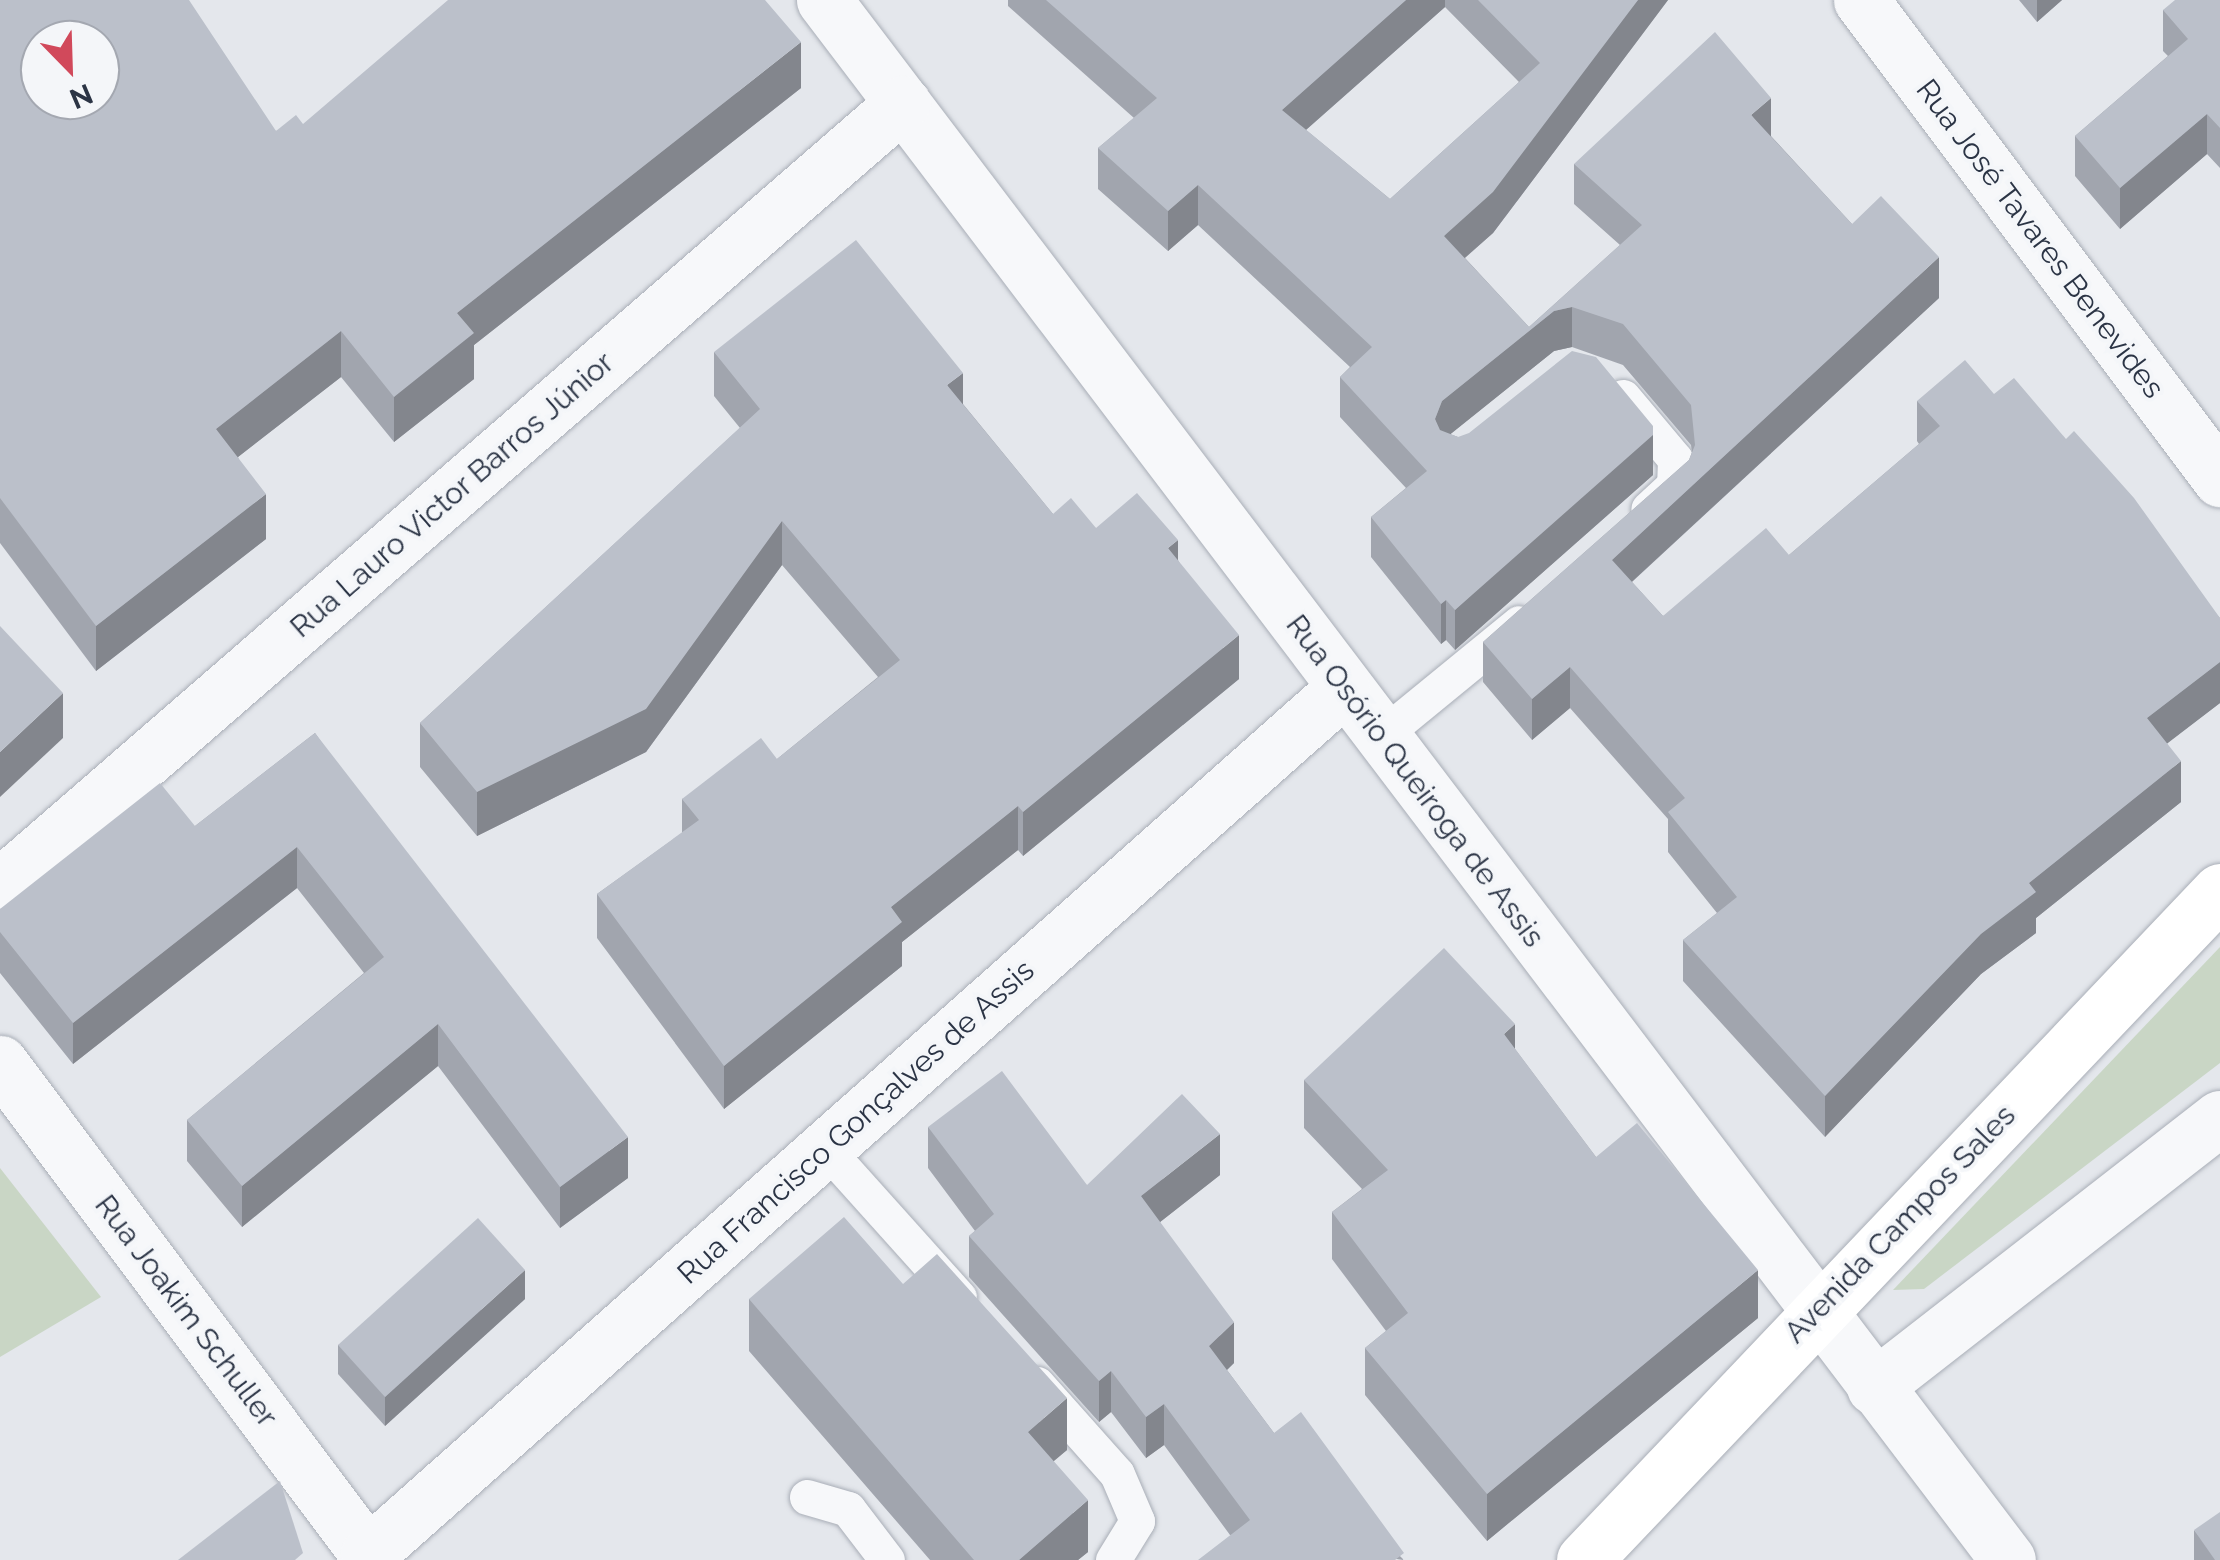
<!DOCTYPE html>
<html>
<head>
<meta charset="utf-8">
<style>
	body { margin:0 }
	#map { position:relative; width:2220px; height:1560px; overflow:hidden; background:#e4e7ec; font-family:Raleway,sans-serif }
	div>[style] { position:absolute }
	.green>* { inset:0; background:#c9d6c5 }
	.roads { filter:drop-shadow(0 0 2px #a9aeb7) drop-shadow(0 0 2px #a9aeb7) }
	.lane>* { height:35px; margin:-17.5px; padding:0 17.5px; transform-origin:17.5px; border-radius:17.5px; background:#f7f8fa }
	.street>* { height:55px; margin:-27.5px; padding:0 27.5px; transform-origin:27.5px; border-radius:27.5px; background:#f7f8fa }
	.secondary>* { height:55px; margin:-27.5px; padding:0 27.5px; transform-origin:27.5px; border-radius:27.5px; background:#fff }
	.wall>* { inset:0; background:#a1a5ae }
	.shaded-wall>* { inset:0; background:#83868d }
	.building>* { inset:0; background:#bbc0ca }
	span { translate:-50% -50%; white-space:nowrap; text-align:center; line-height:1.15; -webkit-text-stroke:8px #f4f6f9; paint-order:stroke }
	.street-label { font-size:30px; color:#2b3445 }
	.north { position:absolute; left:20px; top:20px; width:100px; height:100px; box-sizing:border-box; background:#f4f6f9; border:2px solid #a4a8b1; border-radius:50%; rotate:157deg; font-size:28px; font-weight:700; line-height:40px; text-align:center; color:#2b3445 }
	.north::after { content:''; display:block; margin:auto; width:35px; height:45px; background:#d1495b; clip-path:polygon(50% 0,100% 100%,50% 72%,0 100%) }
</style>
</head>
<body>
<div id="map">
	<div class="green">
		<div style="clip-path:polygon(2220px 947px,2220px 1063px,1924px 1289px,1893px 1290px)"></div>
		<div style="clip-path:polygon(0 1168px,101px 1297px,0 1357px)"></div>
	</div>
	<div class="roads">
		<div class="lane">
			<div style="left:1623px;top:397px;width:81px;rotate:50deg"></div>
			<div style="left:1675px;top:459px;width:26px;rotate:92deg"></div>
			<div style="left:1674px;top:485px;width:35px;rotate:137deg"></div>
			<div style="left:1381px;top:736px;width:178px;rotate:-39.3deg"></div>
			<div style="left:826px;top:1149px;width:199px;rotate:48.1deg"></div>
			<div style="left:1037px;top:1384px;width:120px;rotate:48.4deg"></div>
			<div style="left:1117px;top:1474px;width:51px;rotate:66.9deg"></div>
			<div style="left:1137px;top:1521px;width:46px;rotate:121.6deg"></div>
			<div style="left:807px;top:1497px;width:43px;rotate:16.3deg"></div>
			<div style="left:848px;top:1509px;width:64px;rotate:52.6deg"></div>
		</div>
		<div class="street">
			<div style="left:824px;top:0;width:1958px;rotate:52.8deg"></div>
			<div style="left:1861px;top:0;width:599px;rotate:53.15deg"></div>
			<div style="left:0;top:886px;width:1195px;rotate:-40.93deg"></div>
			<div style="left:0;top:1063px;width:621px;rotate:53.19deg"></div>
			<div style="left:1874px;top:1387px;width:438px;rotate:-37.9deg"></div>
			<div style="left:368px;top:1554px;width:1303px;rotate:-41.58deg"></div>
		</div>
		<div class="secondary">
			<div style="left:1584px;top:1560px;width:923px;rotate:-46.45deg"></div>
		</div>
	</div>
	<div class="wall">
		<div style="clip-path:polygon(0 0,276px 131px,303px 124px,801px 88px,474px 345px,474px 379px,394px 442px,341px 377px,238px 457px,266px 539px,96px 671px,0 543px)"></div>
		<div style="clip-path:polygon(evenodd,1008px 0,1668px 0,1493px 233px,1465px 258px,1529px 327px,1620px 245px,1574px 204px,1574px 164px,1771px 136px,1852px 224px,1939px 298px,1632px 582px,1663px 616px,1789px 555px,1919px 444px,1917px 441px,1917px 401px,1994px 394px,2220px 618px,2220px 703px,2167px 743px,2181px 802px,2036px 918px,2036px 933px,1981px 974px,1825px 1137px,1683px 981px,1683px 940px,1717px 913px,1668px 852px,1668px 819px,1570px 708px,1532px 740px,1483px 682px,1483px 642px,1689px 460px,1692px 452px,1691px 445px,1623px 365px,1572px 347px,1554px 351px,1450px 434px,1458px 437px,1653px 475px,1455px 650px,1446px 640px,1441px 644px,1371px 557px,1371px 517px,1406px 488px,1340px 417px,1340px 377px,1350px 367px,1198px 225px,1168px 251px,1098px 189px,1098px 148px,1134px 118px,1008px 6px,1008px 0,1445px 7px,1519px 82px,1390px 199px,1306px 130px,1445px 7px)"></div>
		<div style="clip-path:polygon(2019px 0,2062px 0,2037px 22px)"></div>
		<div style="clip-path:polygon(2220px 0,2220px 168px,2207px 154px,2120px 229px,2075px 176px,2075px 136px,2168px 56px,2163px 51px,2163px 10px)"></div>
		<div style="clip-path:polygon(714px 352px,963px 404px,1053px 514px,1096px 528px,1178px 560px,1239px 679px,1023px 856px,1018px 850px,902px 942px,902px 966px,724px 1109px,597px 938px,597px 894px,682px 833px,682px 799px,777px 759px,878px 677px,782px 565px,646px 752px,477px 836px,420px 767px,420px 723px,740px 428px,714px 396px)"></div>
		<div style="clip-path:polygon(315px 733px,628px 1178px,560px 1228px,438px 1066px,242px 1227px,187px 1161px,187px 1120px,364px 973px,297px 888px,73px 1064px,0 973px,0 909px,195px 826px)"></div>
		<div style="clip-path:polygon(1515px 1049px,1596px 1157px,1758px 1318px,1487px 1541px,1365px 1395px,1365px 1348px,1386px 1331px,1332px 1259px,1332px 1212px,1362px 1189px,1304px 1128px,1304px 1080px)"></div>
		<div style="clip-path:polygon(928px 1127px,1087px 1185px,1220px 1175px,1160px 1222px,1234px 1363px,1227px 1370px,1274px 1433px,1404px 1560px,1230px 1535px,1164px 1445px,1146px 1458px,1111px 1412px,1099px 1422px,969px 1277px,969px 1236px,975px 1231px,928px 1168px)"></div>
		<div style="clip-path:polygon(903px 1284px,1067px 1450px,1053px 1461px,1088px 1552px,1078px 1560px,930px 1560px,749px 1351px,749px 1299px)"></div>
		<div style="clip-path:polygon(525px 1299px,385px 1426px,338px 1374px,338px 1345px)"></div>
		<div style="clip-path:polygon(2194px 1530px,2220px 1560px,2194px 1560px)"></div>
	</div>
	<div class="shaded-wall">
		<div style="clip-path:polygon(1406px 0,1445px 0,1445px 7px,1282px 151px,1282px 110px)"></div>
		<div style="clip-path:polygon(1638px 0,1668px 0,1493px 233px,1444px 276px,1444px 236px)"></div>
		<div style="clip-path:polygon(2037px 0,2062px 0,2037px 22px)"></div>
		<div style="clip-path:polygon(801px 42px,801px 88px,474px 345px,474px 379px,394px 442px,394px 397px,457px 313px)"></div>
		<div style="clip-path:polygon(1771px 98px,1771px 139px,1751px 115px)"></div>
		<div style="clip-path:polygon(2207px 114px,2207px 154px,2120px 229px,2120px 188px)"></div>
		<div style="clip-path:polygon(1198px 185px,1198px 225px,1168px 251px,1168px 211px)"></div>
		<div style="clip-path:polygon(1939px 257px,1939px 298px,1612px 600px,1612px 560px)"></div>
		<div style="clip-path:polygon(1572px 307px,1572px 347px,1554px 351px,1442px 441px,1435px 419px,1442px 401px,1554px 311px)"></div>
		<div style="clip-path:polygon(341px 331px,341px 377px,216px 474px,216px 429px)"></div>
		<div style="clip-path:polygon(963px 373px,963px 417px,947px 385px)"></div>
		<div style="clip-path:polygon(1653px 426px,1653px 475px,1455px 650px,1455px 610px)"></div>
		<div style="clip-path:polygon(266px 494px,266px 539px,96px 671px,96px 626px)"></div>
		<div style="clip-path:polygon(782px 521px,782px 565px,646px 752px,477px 836px,477px 792px)"></div>
		<div style="clip-path:polygon(1178px 540px,1178px 584px,1168px 548px)"></div>
		<div style="clip-path:polygon(1446px 600px,1446px 640px,1441px 644px,1441px 604px)"></div>
		<div style="clip-path:polygon(1239px 635px,1239px 679px,1023px 856px,1023px 812px)"></div>
		<div style="clip-path:polygon(2220px 662px,2220px 703px,2147px 759px,2147px 718px)"></div>
		<div style="clip-path:polygon(1570px 667px,1570px 708px,1532px 740px,1532px 699px)"></div>
		<div style="clip-path:polygon(63px 693px,63px 738px,0 797px,0 752px)"></div>
		<div style="clip-path:polygon(2181px 761px,2181px 802px,2036px 918px,2036px 933px,1981px 974px,1825px 1137px,1825px 1096px,2029px 883px)"></div>
		<div style="clip-path:polygon(1018px 806px,1018px 850px,902px 942px,902px 966px,724px 1109px,724px 1066px,891px 907px)"></div>
		<div style="clip-path:polygon(297px 847px,297px 888px,73px 1064px,73px 1023px)"></div>
		<div style="clip-path:polygon(438px 1024px,438px 1066px,242px 1227px,242px 1186px)"></div>
		<div style="clip-path:polygon(1515px 1024px,1515px 1071px,1504px 1034px)"></div>
		<div style="clip-path:polygon(1220px 1134px,1220px 1175px,1141px 1237px,1141px 1196px)"></div>
		<div style="clip-path:polygon(628px 1137px,628px 1178px,560px 1228px,560px 1187px)"></div>
		<div style="clip-path:polygon(525px 1270px,525px 1299px,385px 1426px,385px 1397px)"></div>
		<div style="clip-path:polygon(1758px 1270px,1758px 1318px,1487px 1541px,1487px 1494px)"></div>
		<div style="clip-path:polygon(1234px 1322px,1234px 1363px,1209px 1387px,1209px 1346px)"></div>
		<div style="clip-path:polygon(1111px 1371px,1111px 1412px,1099px 1422px,1099px 1381px)"></div>
		<div style="clip-path:polygon(1067px 1398px,1067px 1450px,1028px 1483px,1028px 1432px)"></div>
		<div style="clip-path:polygon(1164px 1404px,1164px 1445px,1146px 1458px,1146px 1417px)"></div>
		<div style="clip-path:polygon(1088px 1500px,1088px 1552px,1078px 1560px,1019px 1560px)"></div>
	</div>
	<div class="building">
		<div style="clip-path:polygon(evenodd,0 0,189px 0,276px 131px,296px 115px,303px 124px,448px 0,765px 0,801px 42px,457px 313px,474px 333px,394px 397px,341px 331px,216px 429px,266px 494px,96px 626px,0 498px,0 0,40px 40px,100px 40px,100px 100px,40px 100px,40px 40px)"></div>
		<div style="clip-path:polygon(1046px 0,1406px 0,1282px 110px,1390px 199px,1540px 63px,1478px 0,1638px 0,1493px 192px,1444px 236px,1529px 327px,1642px 225px,1574px 164px,1715px 32px,1771px 98px,1751px 115px,1852px 224px,1881px 196px,1939px 257px,1612px 560px,1663px 616px,1766px 528px,1789px 555px,1940px 426px,1917px 401px,1965px 360px,1994px 394px,2014px 378px,2066px 439px,2074px 431px,2134px 498px,2220px 618px,2220px 662px,2147px 718px,2181px 761px,2029px 883px,2036px 892px,1981px 934px,1825px 1096px,1683px 940px,1737px 897px,1668px 812px,1685px 798px,1570px 667px,1532px 699px,1483px 642px,1689px 460px,1695px 445px,1691px 405px,1623px 324px,1572px 307px,1554px 311px,1442px 401px,1435px 419px,1440px 430px,1458px 437px,1469px 433px,1572px 351px,1596px 357px,1653px 426px,1653px 435px,1455px 610px,1446px 600px,1441px 604px,1371px 517px,1427px 471px,1340px 377px,1372px 347px,1198px 185px,1168px 211px,1098px 148px,1157px 98px)"></div>
		<div style="clip-path:polygon(2175px 0,2220px 0,2220px 128px,2207px 114px,2120px 188px,2075px 136px,2188px 39px,2163px 10px)"></div>
		<div style="clip-path:polygon(856px 240px,963px 373px,947px 385px,1053px 514px,1071px 498px,1096px 528px,1137px 493px,1178px 540px,1168px 548px,1239px 635px,1023px 812px,1018px 806px,891px 907px,902px 922px,724px 1066px,597px 894px,699px 820px,682px 799px,761px 738px,777px 759px,900px 660px,782px 521px,646px 709px,477px 792px,420px 723px,760px 409px,714px 352px)"></div>
		<div style="clip-path:polygon(0 626px,63px 693px,0 752px)"></div>
		<div style="clip-path:polygon(315px 733px,628px 1137px,560px 1187px,438px 1024px,242px 1186px,187px 1120px,384px 957px,297px 847px,73px 1023px,0 932px,0 909px,160px 783px,195px 826px)"></div>
		<div style="clip-path:polygon(1444px 948px,1515px 1024px,1504px 1034px,1596px 1157px,1637px 1123px,1758px 1270px,1487px 1494px,1365px 1348px,1408px 1313px,1332px 1212px,1388px 1170px,1304px 1080px)"></div>
		<div style="clip-path:polygon(1002px 1071px,1087px 1185px,1182px 1094px,1220px 1134px,1141px 1196px,1234px 1322px,1209px 1346px,1274px 1433px,1301px 1412px,1404px 1553px,1395px 1560px,1198px 1560px,1250px 1520px,1164px 1404px,1146px 1417px,1111px 1371px,1099px 1381px,969px 1236px,994px 1214px,928px 1127px)"></div>
		<div style="clip-path:polygon(844px 1217px,903px 1284px,937px 1254px,1067px 1398px,1028px 1432px,1088px 1500px,1019px 1560px,974px 1560px,749px 1299px)"></div>
		<div style="clip-path:polygon(478px 1218px,525px 1270px,385px 1397px,338px 1345px)"></div>
		<div style="clip-path:polygon(280px 1481px,303px 1553px,295px 1560px,178px 1560px)"></div>
		<div style="clip-path:polygon(2220px 1512px,2220px 1560px,2215px 1560px,2194px 1530px)"></div>
	</div>
	<div class="street-label">
		<span style="left:2040px;top:239px;rotate:53deg">Rua José Tavares Benevides</span>
		<span style="left:452px;top:495px;rotate:-41deg">Rua Lauro Victor Barros Júnior</span>
		<span style="left:1415px;top:781px;rotate:53deg">Rua Osório Queiroga de Assis</span>
		<span style="left:856px;top:1122px;rotate:-42deg">Rua Francisco Gonçalves de Assis</span>
		<span style="left:1900px;top:1224px;rotate:-46deg">Avenida Campos Sales</span>
		<span style="left:186px;top:1311px;rotate:53deg">Rua Joakim Schuller</span>
	</div>
	<div class="north">N</div>
</div>
</body>
</html>
